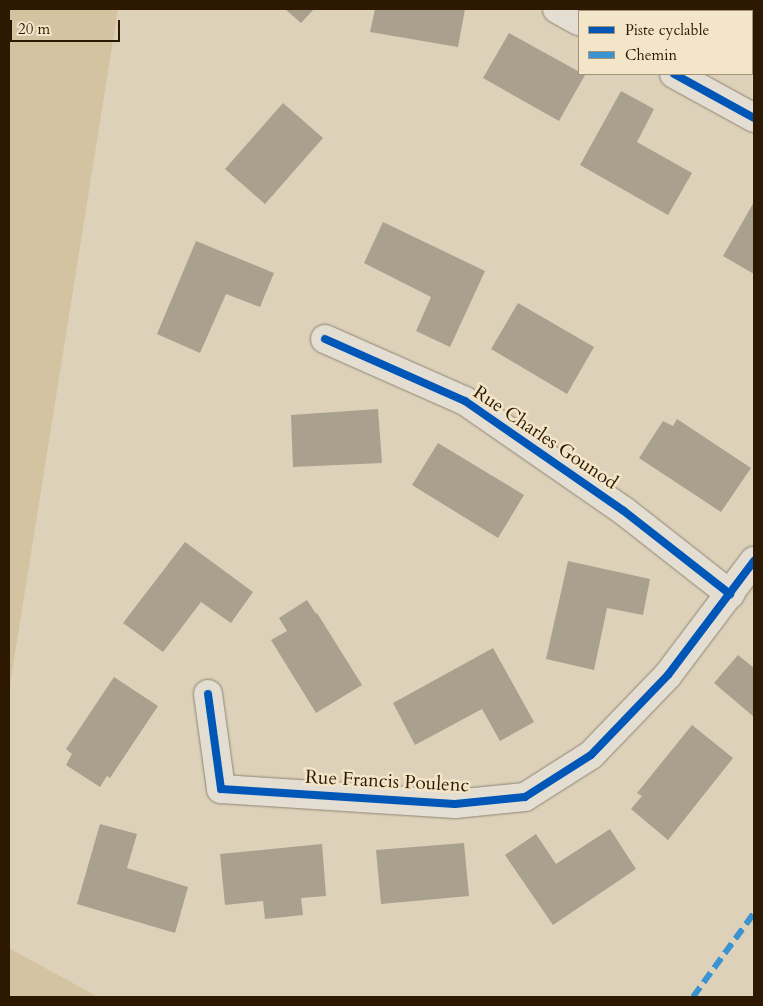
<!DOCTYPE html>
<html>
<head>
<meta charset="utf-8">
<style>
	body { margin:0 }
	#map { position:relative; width:763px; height:1006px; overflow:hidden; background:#ddd1b9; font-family:Cardo,serif }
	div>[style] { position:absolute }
	.green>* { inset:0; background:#d4c3a1 }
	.building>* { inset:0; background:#a9a08e }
	.roads { filter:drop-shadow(0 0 1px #8e8574) drop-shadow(0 0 1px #8e8574) }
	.minor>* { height:28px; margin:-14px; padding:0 14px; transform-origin:14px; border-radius:14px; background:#e4ded2 }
	.quiet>* { height:6px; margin-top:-3px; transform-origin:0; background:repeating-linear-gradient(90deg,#3c93d1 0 12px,transparent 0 18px) }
	.cycleway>* { height:8px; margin:-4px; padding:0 4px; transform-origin:4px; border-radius:4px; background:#0057b8 }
	span { translate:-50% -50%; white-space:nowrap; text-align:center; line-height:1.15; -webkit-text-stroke:5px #f3e5c8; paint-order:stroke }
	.street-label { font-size:19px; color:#2d1902 }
	.frame { position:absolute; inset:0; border:10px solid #2d1902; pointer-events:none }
	.legend { position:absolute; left:578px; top:10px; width:175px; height:65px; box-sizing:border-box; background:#f3e5c8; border:1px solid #a49379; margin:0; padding:6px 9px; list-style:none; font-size:15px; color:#2d1902 }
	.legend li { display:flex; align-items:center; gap:10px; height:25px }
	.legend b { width:25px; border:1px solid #a49379 }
	.scale { position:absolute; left:10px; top:20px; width:110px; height:22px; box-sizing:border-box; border:2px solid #2d1902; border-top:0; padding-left:6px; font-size:15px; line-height:18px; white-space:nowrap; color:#2d1902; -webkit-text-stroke:4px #f3e5c8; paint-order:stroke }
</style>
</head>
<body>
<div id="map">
	<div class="green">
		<div style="clip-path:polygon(9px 9px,118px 9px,9px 691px)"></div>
		<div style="clip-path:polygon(9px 948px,98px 997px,9px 997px)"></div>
	</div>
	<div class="building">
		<div style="clip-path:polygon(285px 9px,314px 9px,301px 23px)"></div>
		<div style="clip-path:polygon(375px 9px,465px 9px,458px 47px,370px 32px)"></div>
		<div style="clip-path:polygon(721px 9px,754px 9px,754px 66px,752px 70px,752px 11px,726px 11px)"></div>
		<div style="clip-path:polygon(509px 33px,585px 75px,559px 121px,483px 78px)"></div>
		<div style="clip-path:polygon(621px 91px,654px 109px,637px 142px,692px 173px,668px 215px,580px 165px)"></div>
		<div style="clip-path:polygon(283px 103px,323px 138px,265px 204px,225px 169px)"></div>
		<div style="clip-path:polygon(754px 202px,754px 274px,723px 256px)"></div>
		<div style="clip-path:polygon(383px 222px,485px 271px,450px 347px,416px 331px,431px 297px,364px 263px)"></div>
		<div style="clip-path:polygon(196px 241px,274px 273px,260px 307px,226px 294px,200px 353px,157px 334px)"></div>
		<div style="clip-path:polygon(518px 303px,594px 347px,567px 394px,491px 349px)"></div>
		<div style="clip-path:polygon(378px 409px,382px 463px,293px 467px,291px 415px)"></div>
		<div style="clip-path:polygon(677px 419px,751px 468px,721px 512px,639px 458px,663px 421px,673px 426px)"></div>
		<div style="clip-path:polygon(438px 443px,524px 495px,498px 538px,412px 485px)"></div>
		<div style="clip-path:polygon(185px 542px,253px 592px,231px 623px,201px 602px,163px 652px,123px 623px)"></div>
		<div style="clip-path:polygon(568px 561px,650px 579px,643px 615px,607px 608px,594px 670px,546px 659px)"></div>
		<div style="clip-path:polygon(307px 600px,316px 614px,317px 613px,362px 685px,316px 713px,271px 640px,287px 631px,279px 618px)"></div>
		<div style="clip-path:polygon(493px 648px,534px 722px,500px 741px,482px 709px,415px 745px,393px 703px)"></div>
		<div style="clip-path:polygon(738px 655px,754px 668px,754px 717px,714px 683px)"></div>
		<div style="clip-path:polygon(114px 677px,158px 706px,110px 778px,107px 776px,100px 787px,66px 765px,72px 754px,66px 749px)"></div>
		<div style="clip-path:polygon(692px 725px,733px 758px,668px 840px,631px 809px,642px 796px,637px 793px)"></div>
		<div style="clip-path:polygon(100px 824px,137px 834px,127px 868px,188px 887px,175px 933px,77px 904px)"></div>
		<div style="clip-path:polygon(610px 829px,636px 869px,553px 925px,505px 855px,536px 834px,556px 864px)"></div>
		<div style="clip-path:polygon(464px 843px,469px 896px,381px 904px,376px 850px)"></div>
		<div style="clip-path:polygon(322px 844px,326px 896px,301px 898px,303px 915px,265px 919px,263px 901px,225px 905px,220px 854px)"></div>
	</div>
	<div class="roads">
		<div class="minor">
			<div style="left:557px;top:9px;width:25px;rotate:29deg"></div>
			<div style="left:674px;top:74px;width:91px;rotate:28.8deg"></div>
			<div style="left:325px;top:339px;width:153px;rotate:23.9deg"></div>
			<div style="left:465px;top:401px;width:193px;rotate:34.7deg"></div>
			<div style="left:624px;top:511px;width:135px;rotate:38.1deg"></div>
			<div style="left:208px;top:694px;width:96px;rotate:82.2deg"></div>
			<div style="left:221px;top:789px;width:234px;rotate:3.7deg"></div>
			<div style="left:455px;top:804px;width:70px;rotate:-5.7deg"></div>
			<div style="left:525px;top:797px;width:78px;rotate:-32.5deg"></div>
			<div style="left:591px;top:755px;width:111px;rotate:-46.1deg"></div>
			<div style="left:668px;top:675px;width:143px;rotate:-53deg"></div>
		</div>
	</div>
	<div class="quiet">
		<div style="left:693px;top:997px;width:104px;rotate:-54deg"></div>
	</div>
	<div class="cycleway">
		<div style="left:674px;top:74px;width:91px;rotate:28.8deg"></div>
		<div style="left:325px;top:339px;width:153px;rotate:23.9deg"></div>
		<div style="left:465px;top:401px;width:193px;rotate:34.7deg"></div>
		<div style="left:624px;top:511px;width:135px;rotate:38.1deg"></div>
		<div style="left:208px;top:694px;width:96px;rotate:82.2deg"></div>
		<div style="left:221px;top:789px;width:234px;rotate:3.7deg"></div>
		<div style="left:455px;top:804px;width:70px;rotate:-5.7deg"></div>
		<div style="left:525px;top:797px;width:78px;rotate:-32.5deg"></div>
		<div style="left:591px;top:755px;width:111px;rotate:-46.1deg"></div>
		<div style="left:668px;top:675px;width:143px;rotate:-53deg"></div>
	</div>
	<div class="street-label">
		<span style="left:545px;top:438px;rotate:34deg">Rue Charles Gounod</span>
		<span style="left:387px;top:782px;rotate:3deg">Rue Francis Poulenc</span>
	</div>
	<div class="frame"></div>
	<ul class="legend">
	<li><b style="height:6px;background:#0057b8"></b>Piste cyclable</li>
	<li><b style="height:6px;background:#3c93d1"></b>Chemin</li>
	</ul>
	<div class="scale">20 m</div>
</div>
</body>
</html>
